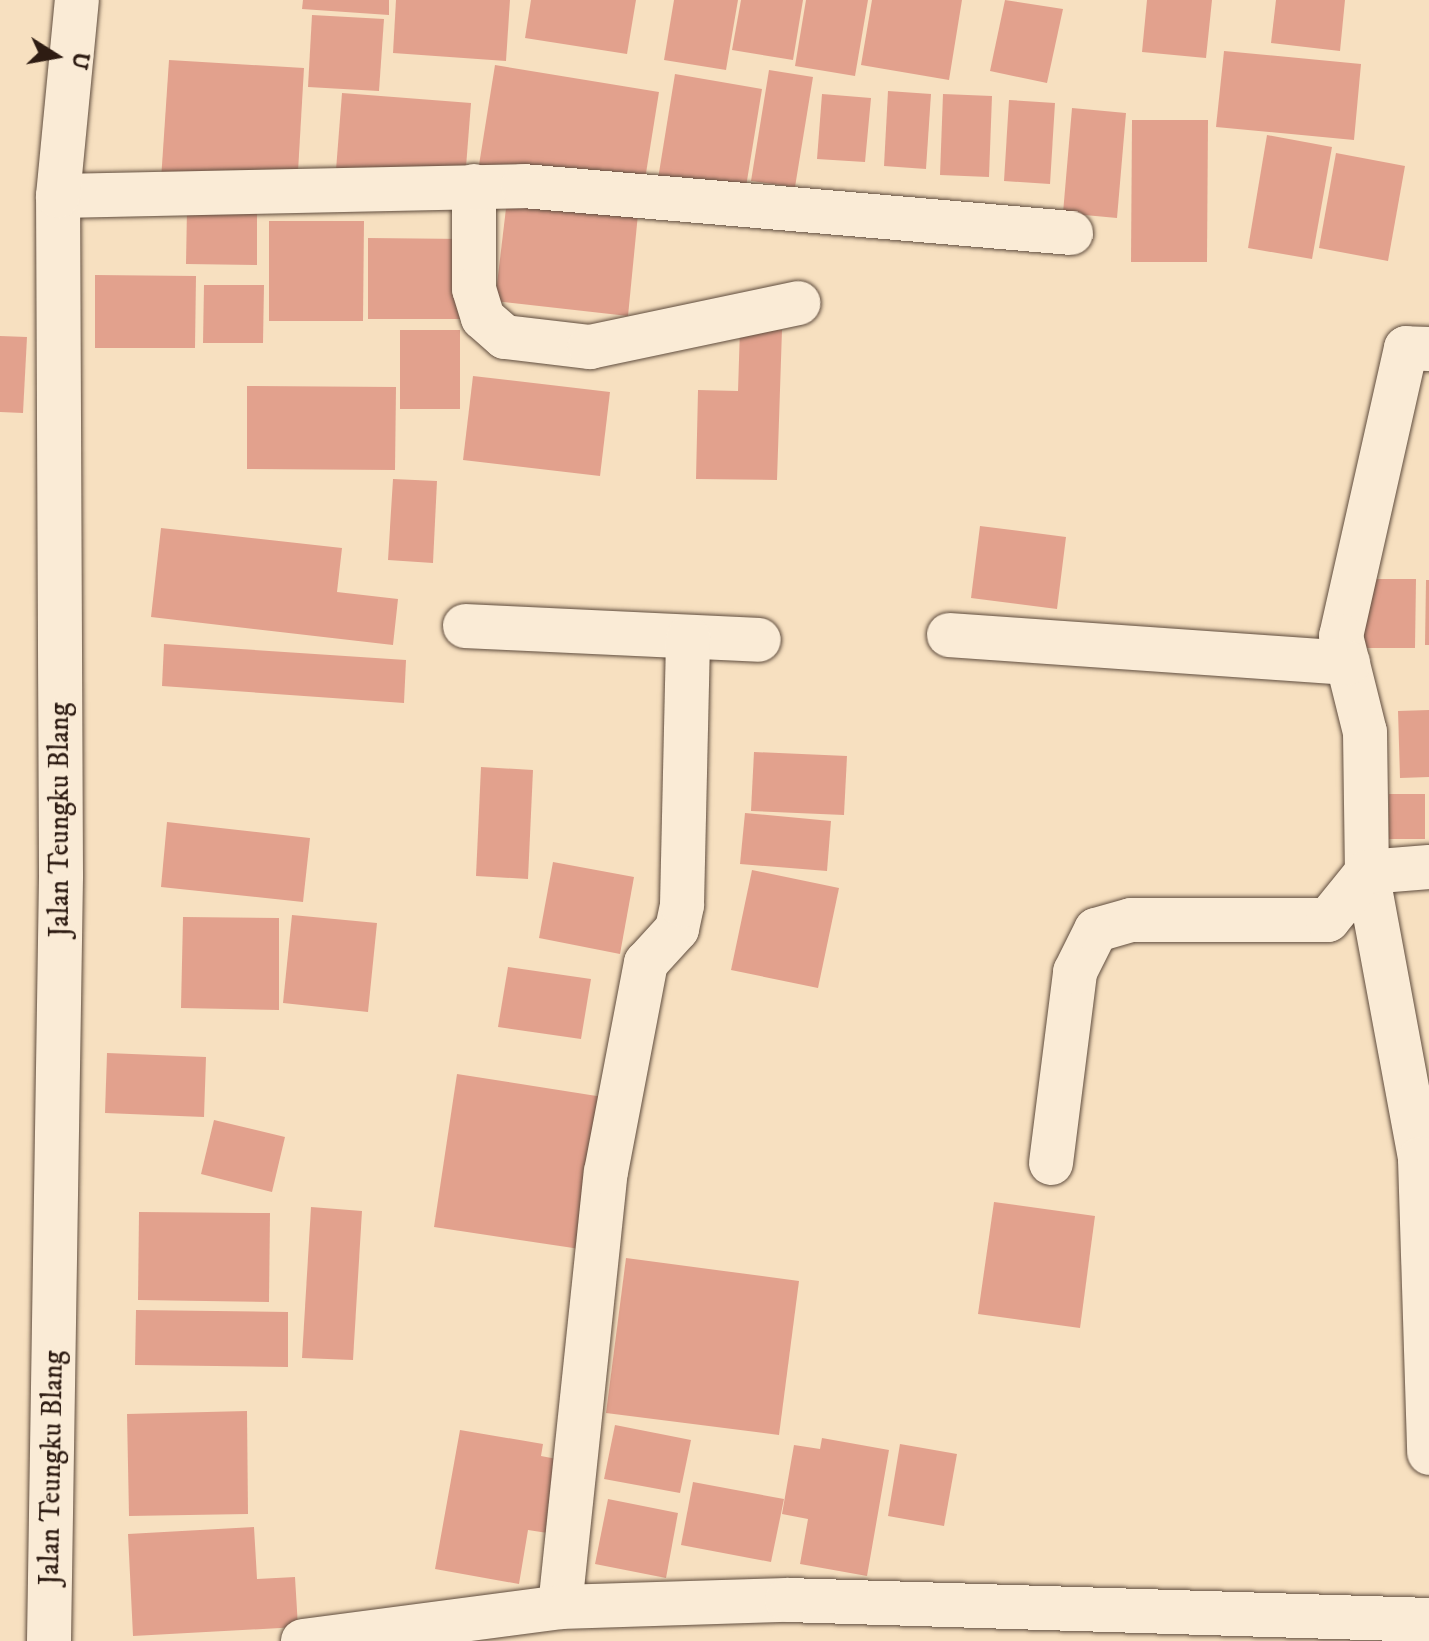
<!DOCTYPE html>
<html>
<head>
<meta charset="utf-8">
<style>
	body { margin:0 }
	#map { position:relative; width:1429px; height:1641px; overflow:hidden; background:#f7e0c0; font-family:"IM FELL DW Pica",serif }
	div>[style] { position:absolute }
	.building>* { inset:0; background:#e2a18d }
	.roads { filter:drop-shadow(0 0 2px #604d3e) drop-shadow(0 0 2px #604d3e) }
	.minor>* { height:44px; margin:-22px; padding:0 22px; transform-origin:22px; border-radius:22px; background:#faebd6 }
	span { translate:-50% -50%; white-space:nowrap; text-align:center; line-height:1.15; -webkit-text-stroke:6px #faebd6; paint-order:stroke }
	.street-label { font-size:28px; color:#2e1c13 }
	.north { position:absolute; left:16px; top:16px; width:80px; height:80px; -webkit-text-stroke:6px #faebd6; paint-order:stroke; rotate:101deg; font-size:22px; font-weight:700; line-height:32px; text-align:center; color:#2e1c13 }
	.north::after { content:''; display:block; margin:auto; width:28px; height:36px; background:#2e1c13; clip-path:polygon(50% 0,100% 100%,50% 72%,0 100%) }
</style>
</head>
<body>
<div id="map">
	<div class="building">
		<div style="clip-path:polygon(303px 0,389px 0,389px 15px,302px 9px)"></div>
		<div style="clip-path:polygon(396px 0,510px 0,506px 61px,393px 53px)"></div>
		<div style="clip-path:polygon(531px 0,636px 0,627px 54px,525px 38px)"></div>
		<div style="clip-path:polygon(674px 0,738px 0,726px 70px,664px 60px)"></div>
		<div style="clip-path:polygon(741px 0,803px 0,793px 60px,732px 50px)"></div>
		<div style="clip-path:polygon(806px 0,868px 0,855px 76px,795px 66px)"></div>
		<div style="clip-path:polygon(872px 0,962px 0,949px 80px,861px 65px)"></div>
		<div style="clip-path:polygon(1005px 0,1063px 9px,1047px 83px,990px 71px)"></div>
		<div style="clip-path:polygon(1147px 0,1212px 0,1206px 58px,1142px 52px)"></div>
		<div style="clip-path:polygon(1276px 0,1345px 0,1340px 51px,1271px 43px)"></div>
		<div style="clip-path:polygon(312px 15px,384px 19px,379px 91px,308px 87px)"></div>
		<div style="clip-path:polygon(1224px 51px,1361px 64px,1354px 140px,1216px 127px)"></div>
		<div style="clip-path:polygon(169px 60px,304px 68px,297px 189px,161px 180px)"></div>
		<div style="clip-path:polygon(495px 65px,659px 92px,643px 192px,479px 165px)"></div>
		<div style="clip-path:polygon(769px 70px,813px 77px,795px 187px,751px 181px)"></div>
		<div style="clip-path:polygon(675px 74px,762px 89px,744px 199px,657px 185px)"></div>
		<div style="clip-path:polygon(888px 91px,931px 94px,926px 169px,884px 166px)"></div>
		<div style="clip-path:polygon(342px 93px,471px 103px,465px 180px,336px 170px)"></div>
		<div style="clip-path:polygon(822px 94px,871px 98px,865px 162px,817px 159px)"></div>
		<div style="clip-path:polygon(943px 94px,992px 96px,989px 177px,940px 175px)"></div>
		<div style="clip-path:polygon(1009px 100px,1055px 103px,1050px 184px,1004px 181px)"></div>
		<div style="clip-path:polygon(1072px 108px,1126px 113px,1117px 218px,1063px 213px)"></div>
		<div style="clip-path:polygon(1132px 120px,1208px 120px,1207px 262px,1131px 262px)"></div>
		<div style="clip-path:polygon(1267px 135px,1332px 147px,1312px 259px,1248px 248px)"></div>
		<div style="clip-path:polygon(1336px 153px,1405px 166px,1388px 261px,1319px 248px)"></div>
		<div style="clip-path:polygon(507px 200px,638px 214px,628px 316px,495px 301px)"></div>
		<div style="clip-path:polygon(187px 208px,257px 209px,257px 265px,186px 264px)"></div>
		<div style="clip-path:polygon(269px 221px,364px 221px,363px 321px,269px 321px)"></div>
		<div style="clip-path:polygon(368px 238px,466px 239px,466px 319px,368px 319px)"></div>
		<div style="clip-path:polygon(95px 275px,196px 276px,195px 348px,95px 348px)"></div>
		<div style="clip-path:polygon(204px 285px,264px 285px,263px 343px,203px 343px)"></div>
		<div style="clip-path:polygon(740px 328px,782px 330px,777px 480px,696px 479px,698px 390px,738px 391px)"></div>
		<div style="clip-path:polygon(400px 330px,460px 330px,460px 409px,400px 409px)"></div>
		<div style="clip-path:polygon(0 336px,27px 337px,23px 413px,0 412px)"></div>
		<div style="clip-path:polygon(473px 376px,610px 392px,600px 476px,463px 460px)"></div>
		<div style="clip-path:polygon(247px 386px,396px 387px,395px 470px,247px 469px)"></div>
		<div style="clip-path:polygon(393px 479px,437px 481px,433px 563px,388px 560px)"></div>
		<div style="clip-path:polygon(980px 526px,1066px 537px,1057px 609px,971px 598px)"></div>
		<div style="clip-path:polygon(161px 528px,342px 548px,337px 592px,398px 599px,393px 645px,151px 617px)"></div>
		<div style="clip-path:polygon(1362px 579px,1416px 579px,1415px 648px,1362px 648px)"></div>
		<div style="clip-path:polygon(1426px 580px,1429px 580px,1429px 645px,1425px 645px)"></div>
		<div style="clip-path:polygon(164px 644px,406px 660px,404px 703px,162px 686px)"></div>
		<div style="clip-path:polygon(1429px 710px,1429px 777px,1400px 778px,1398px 711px)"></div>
		<div style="clip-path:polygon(754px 752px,847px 756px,844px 815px,751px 811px)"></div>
		<div style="clip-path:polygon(481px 767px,533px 770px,528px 879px,476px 876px)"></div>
		<div style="clip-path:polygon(1389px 794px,1425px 794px,1425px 839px,1389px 839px)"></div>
		<div style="clip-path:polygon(745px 813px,831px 821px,827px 871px,740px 864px)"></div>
		<div style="clip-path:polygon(167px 822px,310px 838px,303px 902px,161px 887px)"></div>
		<div style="clip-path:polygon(553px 862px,634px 877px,620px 954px,539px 938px)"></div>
		<div style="clip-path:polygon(752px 870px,839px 888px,818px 988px,731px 970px)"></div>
		<div style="clip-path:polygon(292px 915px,377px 923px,368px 1012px,283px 1003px)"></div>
		<div style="clip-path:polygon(183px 917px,279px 918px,279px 1010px,181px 1008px)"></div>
		<div style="clip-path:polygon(508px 967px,591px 979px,581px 1039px,498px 1027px)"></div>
		<div style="clip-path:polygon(107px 1053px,206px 1057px,204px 1117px,105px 1113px)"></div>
		<div style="clip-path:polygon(457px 1074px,603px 1097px,580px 1249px,434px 1227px)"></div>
		<div style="clip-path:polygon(214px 1120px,285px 1137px,272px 1192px,201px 1174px)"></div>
		<div style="clip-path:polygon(994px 1202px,1095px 1216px,1080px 1328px,978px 1314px)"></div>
		<div style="clip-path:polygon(311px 1207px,362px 1211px,353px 1360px,302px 1358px)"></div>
		<div style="clip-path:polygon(139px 1212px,270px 1213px,269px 1302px,138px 1300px)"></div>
		<div style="clip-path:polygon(626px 1258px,799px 1281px,779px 1435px,606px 1413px)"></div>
		<div style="clip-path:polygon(136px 1310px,288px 1312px,288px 1367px,135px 1365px)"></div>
		<div style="clip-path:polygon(247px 1411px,248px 1514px,129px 1516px,127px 1414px)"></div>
		<div style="clip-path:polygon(615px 1425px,691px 1440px,680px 1493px,604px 1479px)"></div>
		<div style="clip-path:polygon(460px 1430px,543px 1444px,541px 1456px,567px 1461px,554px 1534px,528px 1530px,519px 1584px,435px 1569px)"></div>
		<div style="clip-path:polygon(822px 1438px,889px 1450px,867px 1576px,800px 1564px,808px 1519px,782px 1514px,794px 1445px,820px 1449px)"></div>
		<div style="clip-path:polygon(900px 1444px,957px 1454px,944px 1526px,888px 1516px)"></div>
		<div style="clip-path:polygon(693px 1482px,784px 1499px,771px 1562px,681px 1545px)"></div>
		<div style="clip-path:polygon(608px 1499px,678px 1513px,666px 1578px,595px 1564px)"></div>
		<div style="clip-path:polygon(254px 1527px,257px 1579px,295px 1577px,298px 1627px,133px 1636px,128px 1534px)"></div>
	</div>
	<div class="roads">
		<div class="minor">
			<div style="left:474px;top:186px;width:103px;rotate:90deg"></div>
			<div style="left:474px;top:289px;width:30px;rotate:73deg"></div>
			<div style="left:483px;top:318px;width:29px;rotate:41deg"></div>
			<div style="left:505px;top:337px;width:86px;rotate:6.7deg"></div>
			<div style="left:590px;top:347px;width:213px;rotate:-11.9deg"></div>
			<div style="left:58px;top:196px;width:465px;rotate:-1.2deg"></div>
			<div style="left:523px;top:186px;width:550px;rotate:4.9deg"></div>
			<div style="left:1429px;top:349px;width:23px;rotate:-178deg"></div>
			<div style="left:1406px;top:348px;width:295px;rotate:102.7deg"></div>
			<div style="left:1341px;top:636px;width:99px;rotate:76deg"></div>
			<div style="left:1365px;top:732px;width:140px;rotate:89.2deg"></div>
			<div style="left:1367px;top:872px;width:292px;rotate:79.5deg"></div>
			<div style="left:1420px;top:1159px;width:294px;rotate:88.2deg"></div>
			<div style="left:465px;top:626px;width:294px;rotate:2.7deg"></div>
			<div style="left:949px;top:635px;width:400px;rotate:4deg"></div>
			<div style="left:1051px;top:1163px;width:193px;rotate:-82.8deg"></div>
			<div style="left:1075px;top:972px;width:47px;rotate:-63.4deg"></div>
			<div style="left:1096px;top:930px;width:36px;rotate:-16deg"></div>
			<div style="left:1131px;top:920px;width:197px"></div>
			<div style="left:1328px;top:920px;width:62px;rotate:-50.9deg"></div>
			<div style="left:1367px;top:872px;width:62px;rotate:-4.6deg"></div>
			<div style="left:560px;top:1607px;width:437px;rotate:-84deg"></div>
			<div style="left:606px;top:1172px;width:213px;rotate:-79.2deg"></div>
			<div style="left:646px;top:963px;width:46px;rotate:-47.6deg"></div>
			<div style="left:677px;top:929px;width:25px;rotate:-78deg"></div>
			<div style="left:682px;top:905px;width:267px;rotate:-88.7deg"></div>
			<div style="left:49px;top:1641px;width:766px;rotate:-89.1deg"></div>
			<div style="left:61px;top:875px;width:679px;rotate:-90.25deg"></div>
			<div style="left:58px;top:196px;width:197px;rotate:-84.5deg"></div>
			<div style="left:303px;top:1641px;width:259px;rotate:-7.5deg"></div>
			<div style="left:560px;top:1607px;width:227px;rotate:-1.8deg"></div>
			<div style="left:787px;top:1600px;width:642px;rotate:1.78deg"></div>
		</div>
	</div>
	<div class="street-label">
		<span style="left:60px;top:820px;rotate:-90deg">Jalan Teungku Blang</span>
		<span style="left:52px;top:1468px;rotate:-89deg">Jalan Teungku Blang</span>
	</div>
	<div class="north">U</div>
</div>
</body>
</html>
